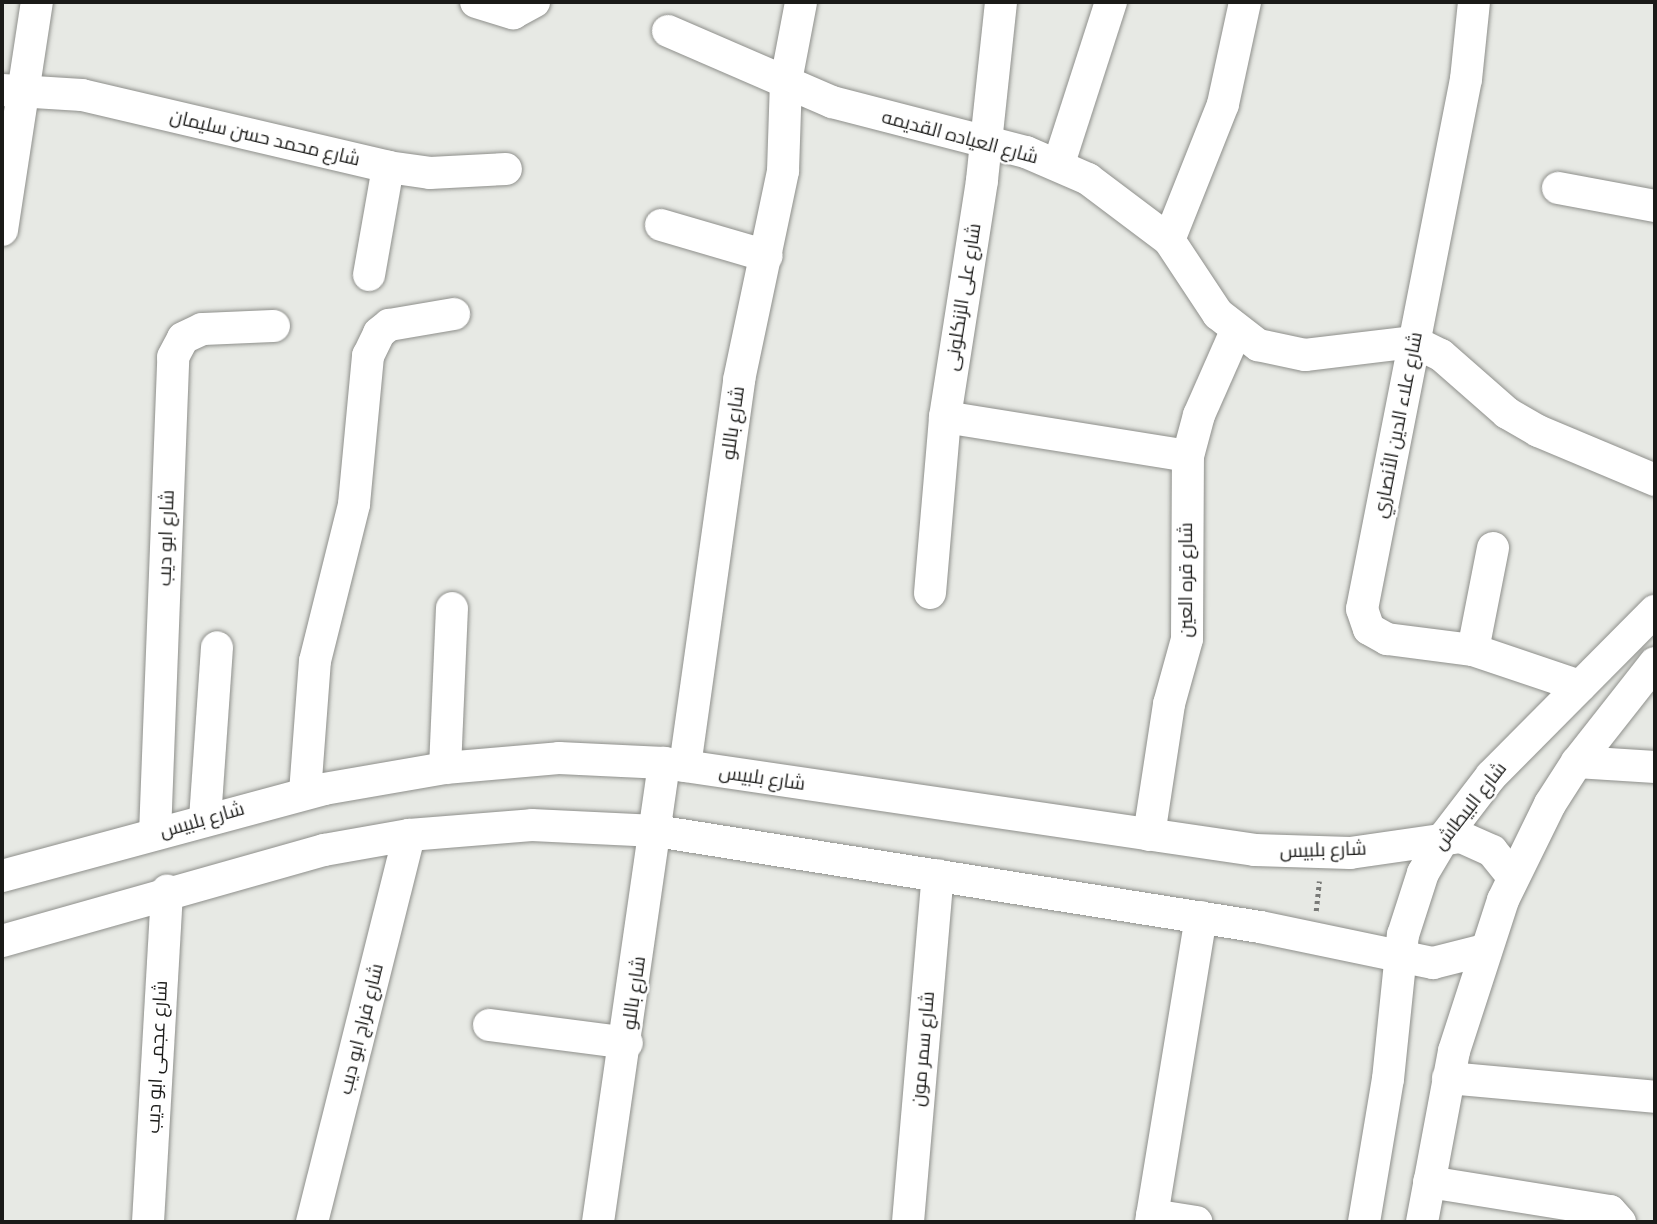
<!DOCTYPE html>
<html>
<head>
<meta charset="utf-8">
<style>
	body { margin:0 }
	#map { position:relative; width:1657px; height:1224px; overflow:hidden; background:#e7e9e4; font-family:"Roboto Condensed",Cairo,sans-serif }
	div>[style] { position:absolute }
	.path>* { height:4.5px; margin-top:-2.25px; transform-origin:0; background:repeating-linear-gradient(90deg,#797a77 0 3.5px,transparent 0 7px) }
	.roads { filter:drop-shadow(0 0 2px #8e8f8b) drop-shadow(0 0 2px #8e8f8b) }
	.minor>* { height:32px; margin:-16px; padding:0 16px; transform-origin:16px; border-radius:16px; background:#fff }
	span { translate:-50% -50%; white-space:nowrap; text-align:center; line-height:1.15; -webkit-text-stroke:5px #fff; paint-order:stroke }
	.street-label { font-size:19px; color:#1a1a18 }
	.frame { position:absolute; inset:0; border:4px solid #1a1a18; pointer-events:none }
</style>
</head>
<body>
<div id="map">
	<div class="path">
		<div style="left:1316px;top:911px;width:30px;rotate:-84deg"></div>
	</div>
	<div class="roads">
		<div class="minor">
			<div style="left:476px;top:2px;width:39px;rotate:17deg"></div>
			<div style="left:513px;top:13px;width:24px;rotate:-28deg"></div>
			<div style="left:1474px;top:2px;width:77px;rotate:95.9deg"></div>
			<div style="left:1466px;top:79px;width:540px;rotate:101.1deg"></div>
			<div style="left:1362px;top:609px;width:21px;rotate:71deg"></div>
			<div style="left:1369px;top:629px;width:21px;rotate:29deg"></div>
			<div style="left:1387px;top:639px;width:87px;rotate:7.3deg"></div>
			<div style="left:1473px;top:650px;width:113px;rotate:18.6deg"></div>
			<div style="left:668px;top:31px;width:179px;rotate:23.4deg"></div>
			<div style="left:832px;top:102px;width:200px;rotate:14.5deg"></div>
			<div style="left:1026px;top:152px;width:68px;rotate:23.5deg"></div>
			<div style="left:1088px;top:179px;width:101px;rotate:37deg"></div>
			<div style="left:1169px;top:240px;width:89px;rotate:56.5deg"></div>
			<div style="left:1218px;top:314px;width:51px;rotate:37.8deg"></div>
			<div style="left:1258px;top:345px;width:48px;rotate:12deg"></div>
			<div style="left:1305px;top:355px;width:110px;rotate:-6.8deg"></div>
			<div style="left:1414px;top:342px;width:30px;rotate:26deg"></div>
			<div style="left:1441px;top:355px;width:88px;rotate:41.3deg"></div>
			<div style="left:1507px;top:413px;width:36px;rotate:30deg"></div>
			<div style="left:1538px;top:431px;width:127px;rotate:22.7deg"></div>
			<div style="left:2px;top:90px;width:80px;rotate:3.6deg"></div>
			<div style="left:82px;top:95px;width:314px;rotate:13.2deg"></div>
			<div style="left:388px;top:167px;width:42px;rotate:8.1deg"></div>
			<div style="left:430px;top:173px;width:76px;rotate:-3deg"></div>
			<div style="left:1059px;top:163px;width:169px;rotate:-72.1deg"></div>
			<div style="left:1558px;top:188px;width:99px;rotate:10.5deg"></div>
			<div style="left:661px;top:225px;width:110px;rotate:16.3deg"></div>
			<div style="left:2px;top:230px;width:231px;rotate:-81.3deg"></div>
			<div style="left:1169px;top:240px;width:146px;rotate:-68.3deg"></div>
			<div style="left:1223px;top:104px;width:104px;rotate:-77.8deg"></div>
			<div style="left:369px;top:275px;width:110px;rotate:-80deg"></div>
			<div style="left:945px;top:417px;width:246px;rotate:9.1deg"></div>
			<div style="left:930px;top:593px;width:177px;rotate:-85.1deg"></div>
			<div style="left:945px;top:417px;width:240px;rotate:-81.1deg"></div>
			<div style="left:982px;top:180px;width:179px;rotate:-83.9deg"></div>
			<div style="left:1473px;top:650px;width:104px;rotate:-78.9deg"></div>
			<div style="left:1577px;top:762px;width:78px;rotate:3.7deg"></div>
			<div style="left:685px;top:766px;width:390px;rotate:-82deg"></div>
			<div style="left:739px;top:380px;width:214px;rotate:-78.1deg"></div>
			<div style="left:783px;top:171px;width:90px;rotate:-88.1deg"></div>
			<div style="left:786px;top:81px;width:80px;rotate:-79.2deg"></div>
			<div style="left:445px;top:768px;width:160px;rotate:-87.5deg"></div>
			<div style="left:305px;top:793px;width:132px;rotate:-85.7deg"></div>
			<div style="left:315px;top:661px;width:162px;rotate:-76deg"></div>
			<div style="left:354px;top:504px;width:149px;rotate:-84.6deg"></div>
			<div style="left:368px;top:356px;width:25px;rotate:-64deg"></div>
			<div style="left:379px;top:333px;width:13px;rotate:-39deg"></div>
			<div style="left:389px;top:325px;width:66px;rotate:-9.6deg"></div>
			<div style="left:205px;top:819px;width:172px;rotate:-86deg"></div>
			<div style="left:155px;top:834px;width:477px;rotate:-87.8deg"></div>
			<div style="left:173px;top:357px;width:21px;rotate:-62deg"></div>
			<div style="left:183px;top:338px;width:21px;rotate:-25deg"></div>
			<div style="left:202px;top:329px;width:72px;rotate:-2.4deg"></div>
			<div style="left:1149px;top:835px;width:133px;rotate:-81.3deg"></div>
			<div style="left:1169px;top:704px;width:67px;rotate:-74.5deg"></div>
			<div style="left:1187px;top:639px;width:183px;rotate:-89.7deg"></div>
			<div style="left:1188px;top:456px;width:42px;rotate:-75deg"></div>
			<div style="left:1199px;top:415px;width:92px;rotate:-66.2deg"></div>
			<div style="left:2px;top:876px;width:334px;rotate:-15.1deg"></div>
			<div style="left:324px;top:789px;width:123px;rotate:-9.8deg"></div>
			<div style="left:445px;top:768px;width:114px;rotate:-5deg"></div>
			<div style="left:559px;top:758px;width:105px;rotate:2.7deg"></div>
			<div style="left:664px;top:763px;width:597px;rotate:8.37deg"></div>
			<div style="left:1255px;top:850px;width:95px;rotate:1.8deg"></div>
			<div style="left:1350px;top:853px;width:112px;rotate:-8.2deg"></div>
			<div style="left:1461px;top:837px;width:34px;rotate:24deg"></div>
			<div style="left:1492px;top:851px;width:33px;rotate:51deg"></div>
			<div style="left:2px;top:941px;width:335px;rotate:-15.8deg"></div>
			<div style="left:324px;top:850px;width:86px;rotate:-10deg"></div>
			<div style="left:409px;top:835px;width:123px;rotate:-4.6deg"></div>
			<div style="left:532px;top:825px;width:124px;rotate:2.8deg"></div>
			<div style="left:656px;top:831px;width:612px;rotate:9.03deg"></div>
			<div style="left:1260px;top:927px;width:177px;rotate:11.8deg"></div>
			<div style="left:1433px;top:963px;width:53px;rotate:-14.3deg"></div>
			<div style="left:489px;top:1025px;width:139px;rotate:7.4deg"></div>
			<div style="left:1448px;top:1078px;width:208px;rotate:5.2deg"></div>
			<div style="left:1429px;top:1182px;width:183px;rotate:9.1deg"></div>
			<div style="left:1610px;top:1211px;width:15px;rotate:48deg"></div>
			<div style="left:1152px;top:1215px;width:45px;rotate:9deg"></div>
			<div style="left:148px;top:1222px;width:332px;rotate:-86.7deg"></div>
			<div style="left:312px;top:1222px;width:399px;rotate:-75.9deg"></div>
			<div style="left:598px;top:1222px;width:464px;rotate:-81.8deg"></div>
			<div style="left:908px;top:1222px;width:348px;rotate:-85.1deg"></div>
			<div style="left:1151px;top:1222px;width:309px;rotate:-80.7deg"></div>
			<div style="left:1364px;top:1222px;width:145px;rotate:-80.5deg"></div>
			<div style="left:1388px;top:1079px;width:145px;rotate:-84.1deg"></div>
			<div style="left:1403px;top:935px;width:65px;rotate:-72.1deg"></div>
			<div style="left:1423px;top:873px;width:43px;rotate:-59.3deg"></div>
			<div style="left:1445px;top:836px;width:76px;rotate:-52.5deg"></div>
			<div style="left:1491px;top:776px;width:233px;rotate:-45.2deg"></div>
			<div style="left:1422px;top:1222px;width:174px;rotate:-79.4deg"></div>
			<div style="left:1454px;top:1051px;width:159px;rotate:-72deg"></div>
			<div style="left:1503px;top:900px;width:107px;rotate:-63.9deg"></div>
			<div style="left:1550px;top:804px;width:50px;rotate:-57.3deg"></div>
			<div style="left:1577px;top:762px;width:126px;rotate:-51.8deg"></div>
		</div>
	</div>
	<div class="street-label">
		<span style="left:960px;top:137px;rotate:15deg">شارع العياده القديمه</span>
		<span style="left:265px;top:138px;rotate:13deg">شارع محمد حسن سليمان</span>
		<span style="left:963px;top:297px;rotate:-81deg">شارع على الزنكلونى</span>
		<span style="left:733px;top:423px;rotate:-82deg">شارع باللو</span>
		<span style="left:1398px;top:425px;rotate:-79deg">شارع علاء الدين الأنصاري</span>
		<span style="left:166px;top:538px;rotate:-88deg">شارع ابو ديب</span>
		<span style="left:1186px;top:580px;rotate:-90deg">شارع قره العين</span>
		<span style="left:762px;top:778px;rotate:8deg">شارع بلبيس</span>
		<span style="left:1470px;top:806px;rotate:-52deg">شارع البيطاش</span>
		<span style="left:202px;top:820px;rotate:-16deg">شارع بلبيس</span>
		<span style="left:1323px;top:850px;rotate:-2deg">شارع بلبيس</span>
		<span style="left:634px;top:993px;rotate:-82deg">شارع باللو</span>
		<span style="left:361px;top:1029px;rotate:-76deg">شارع فراج ابو ديب</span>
		<span style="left:923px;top:1049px;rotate:-85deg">شارع سمر مون</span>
		<span style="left:157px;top:1057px;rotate:-87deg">شارع عجمى ابو ديب</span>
	</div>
	<div class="frame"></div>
</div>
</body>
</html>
